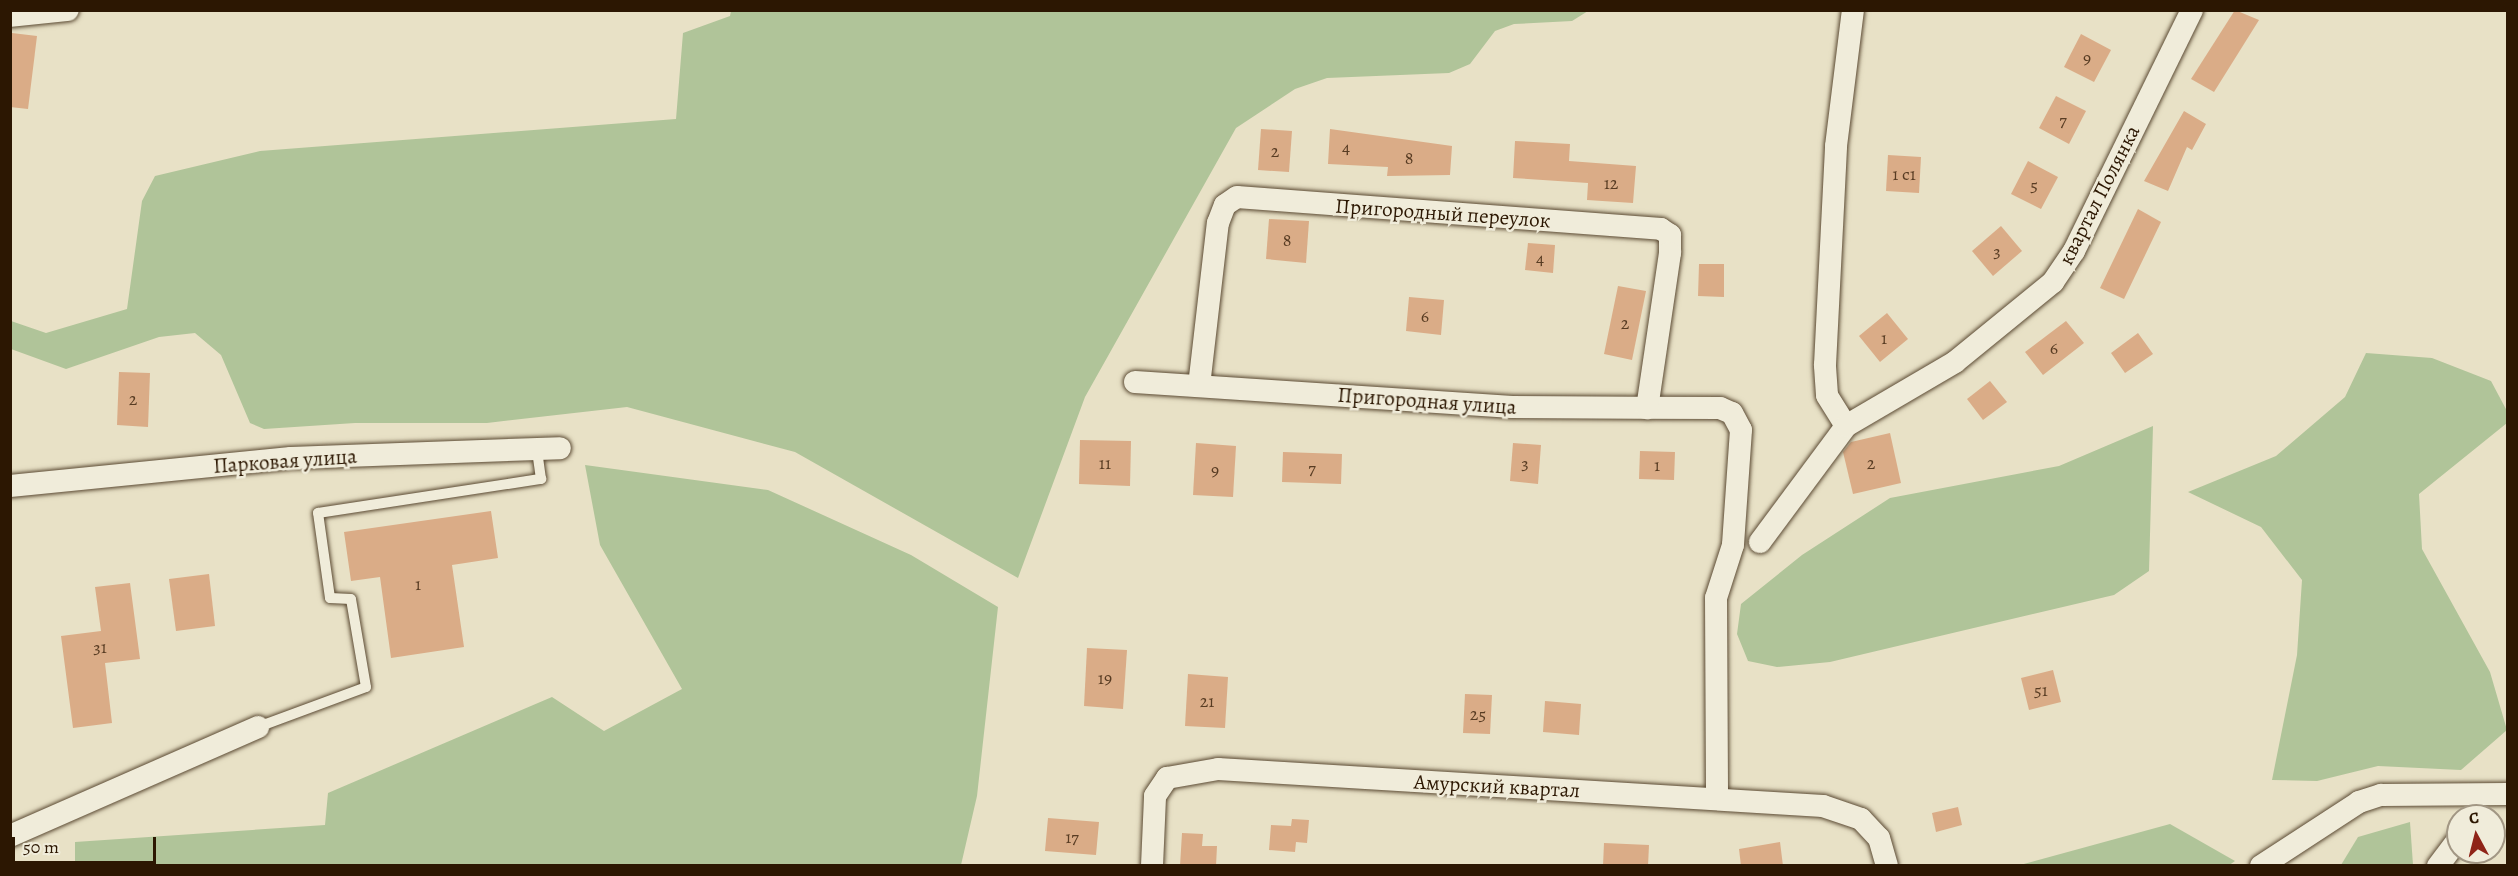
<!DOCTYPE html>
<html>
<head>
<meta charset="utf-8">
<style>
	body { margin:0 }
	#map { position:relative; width:2518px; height:876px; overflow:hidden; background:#e8e1c6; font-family:Alegreya,serif }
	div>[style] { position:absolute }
	.green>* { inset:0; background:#b0c499 }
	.building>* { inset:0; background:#daac87 }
	.roads { filter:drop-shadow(0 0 2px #5b4a33) drop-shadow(0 0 2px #5b4a33) }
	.service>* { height:10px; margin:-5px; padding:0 5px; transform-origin:5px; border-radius:5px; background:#f0ecda }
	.minor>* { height:22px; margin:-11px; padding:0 11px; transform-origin:11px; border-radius:11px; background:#f0ecda }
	span { translate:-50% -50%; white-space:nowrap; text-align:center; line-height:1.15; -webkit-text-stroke:5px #f0ecda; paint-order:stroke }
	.number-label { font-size:18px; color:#583c23 }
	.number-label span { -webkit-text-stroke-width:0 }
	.street-label { font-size:21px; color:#2c1702 }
	.frame { position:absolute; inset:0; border:12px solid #2c1702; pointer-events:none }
	.north { position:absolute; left:2446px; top:804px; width:60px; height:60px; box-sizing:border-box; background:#f0ecda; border:2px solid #a29784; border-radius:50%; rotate:353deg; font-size:16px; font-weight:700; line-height:24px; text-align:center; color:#2c1702 }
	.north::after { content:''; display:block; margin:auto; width:21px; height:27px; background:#8f2418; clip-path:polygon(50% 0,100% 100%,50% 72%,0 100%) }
	.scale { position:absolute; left:12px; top:837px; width:144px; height:27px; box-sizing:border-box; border:3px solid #2c1702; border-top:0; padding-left:8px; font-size:18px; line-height:21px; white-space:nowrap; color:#2c1702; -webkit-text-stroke:4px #f0ecda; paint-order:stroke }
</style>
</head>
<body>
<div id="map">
	<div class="green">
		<div style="clip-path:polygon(731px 11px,731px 10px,1588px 11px,1572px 21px,1514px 24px,1495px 31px,1470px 64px,1449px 73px,1327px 78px,1295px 89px,1236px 128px,1085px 397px,1018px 578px,795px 452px,627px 407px,487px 423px,355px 423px,264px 429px,250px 423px,221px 355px,195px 333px,159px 337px,66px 369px,11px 349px,11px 321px,46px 333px,127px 309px,142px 201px,155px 176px,260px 151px,676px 119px,683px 33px,730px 16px)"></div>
		<div style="clip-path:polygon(2366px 353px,2432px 358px,2491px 381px,2507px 411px,2507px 423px,2419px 494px,2422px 549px,2490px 672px,2507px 730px,2461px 770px,2378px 766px,2317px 781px,2272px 780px,2297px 655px,2302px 580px,2261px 527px,2188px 492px,2276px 456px,2345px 397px)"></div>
		<div style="clip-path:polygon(2153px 426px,2149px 571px,2114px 595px,1830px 662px,1777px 667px,1748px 661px,1737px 634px,1741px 604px,1802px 555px,1890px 498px,2059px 466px)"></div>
		<div style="clip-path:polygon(585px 465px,768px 490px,911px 555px,998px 607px,977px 796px,961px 865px,75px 865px,75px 842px,325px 825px,328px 793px,552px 697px,604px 731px,682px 689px,600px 545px)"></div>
		<div style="clip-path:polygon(2410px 822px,2413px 865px,2341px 865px,2358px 837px)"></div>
		<div style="clip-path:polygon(2170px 824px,2235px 861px,2228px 866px,2020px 865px)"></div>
	</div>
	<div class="building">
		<div style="clip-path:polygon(2235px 10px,2259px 20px,2214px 92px,2191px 79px)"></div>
		<div style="clip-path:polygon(12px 33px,37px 36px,28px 109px,10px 107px)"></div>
		<div style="clip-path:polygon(2081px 34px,2111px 50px,2094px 82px,2064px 67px)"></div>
		<div style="clip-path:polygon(2056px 96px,2086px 111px,2069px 144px,2039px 128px)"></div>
		<div style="clip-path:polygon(2184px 111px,2206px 124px,2192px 150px,2187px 147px,2168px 191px,2144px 181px)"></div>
		<div style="clip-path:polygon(1261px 129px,1292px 131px,1289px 172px,1258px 170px)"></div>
		<div style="clip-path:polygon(1330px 129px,1452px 146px,1450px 175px,1387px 176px,1388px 167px,1328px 164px)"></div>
		<div style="clip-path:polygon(1515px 141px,1570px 144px,1569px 161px,1636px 166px,1633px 203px,1587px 200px,1588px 183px,1513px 178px)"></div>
		<div style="clip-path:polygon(1888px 155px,1921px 157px,1919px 193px,1886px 191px)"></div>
		<div style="clip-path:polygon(2028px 161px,2058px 177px,2041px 209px,2011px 194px)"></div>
		<div style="clip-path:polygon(2138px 209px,2161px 222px,2124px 299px,2100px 288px)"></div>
		<div style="clip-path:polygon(1269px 219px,1309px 221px,1306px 263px,1266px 259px)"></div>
		<div style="clip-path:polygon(2001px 226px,2022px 251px,1993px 276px,1972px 251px)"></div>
		<div style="clip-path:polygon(1528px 243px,1555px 245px,1553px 273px,1525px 270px)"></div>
		<div style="clip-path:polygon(1699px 264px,1724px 264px,1724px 297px,1698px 296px)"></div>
		<div style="clip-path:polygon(1618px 286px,1646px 291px,1632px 360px,1604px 354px)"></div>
		<div style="clip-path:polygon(1409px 297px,1444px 300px,1441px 335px,1406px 331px)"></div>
		<div style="clip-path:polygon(1887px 313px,1908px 339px,1880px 362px,1859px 336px)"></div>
		<div style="clip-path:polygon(2066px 321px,2084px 343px,2043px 375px,2025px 352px)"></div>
		<div style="clip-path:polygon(2138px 333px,2153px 354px,2125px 373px,2111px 353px)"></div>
		<div style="clip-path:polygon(119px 372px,150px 373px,148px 427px,117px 425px)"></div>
		<div style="clip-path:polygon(1990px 381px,2007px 402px,1983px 420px,1967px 399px)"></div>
		<div style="clip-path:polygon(1890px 433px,1901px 483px,1853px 494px,1843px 452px,1851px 442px)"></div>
		<div style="clip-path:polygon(1080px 440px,1131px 441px,1130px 486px,1079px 484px)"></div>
		<div style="clip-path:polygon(1196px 443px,1236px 446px,1233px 497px,1193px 495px)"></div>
		<div style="clip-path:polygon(1513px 443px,1541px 445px,1538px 484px,1510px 481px)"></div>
		<div style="clip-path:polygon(1640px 451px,1675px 452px,1674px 480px,1639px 479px)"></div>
		<div style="clip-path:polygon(1283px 452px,1342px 454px,1341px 484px,1282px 482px)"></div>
		<div style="clip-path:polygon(491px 511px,498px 558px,452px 565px,464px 647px,391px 658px,380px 577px,351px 581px,344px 532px)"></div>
		<div style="clip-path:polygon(209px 574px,215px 626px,176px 631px,169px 579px)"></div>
		<div style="clip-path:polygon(130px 583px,140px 659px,105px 663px,112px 723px,73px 728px,61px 636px,101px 631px,95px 587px)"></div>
		<div style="clip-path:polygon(1087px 648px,1127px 650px,1123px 709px,1084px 706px)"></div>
		<div style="clip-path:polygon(2053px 670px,2061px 702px,2029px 710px,2021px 678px)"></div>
		<div style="clip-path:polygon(1188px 674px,1228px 677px,1225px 728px,1185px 726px)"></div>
		<div style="clip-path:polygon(1465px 694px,1492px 695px,1490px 734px,1463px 733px)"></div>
		<div style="clip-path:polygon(1545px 701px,1581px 704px,1579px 735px,1543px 732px)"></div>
		<div style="clip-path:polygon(1958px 807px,1962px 825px,1936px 832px,1932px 813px)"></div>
		<div style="clip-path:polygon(1048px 818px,1099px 822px,1096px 855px,1045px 851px)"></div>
		<div style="clip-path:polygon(1292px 819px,1309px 820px,1307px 843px,1296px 842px,1295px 852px,1269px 850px,1271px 825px,1291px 826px)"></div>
		<div style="clip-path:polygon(1182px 833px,1203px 834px,1202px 846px,1217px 846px,1216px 866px,1180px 866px)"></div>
		<div style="clip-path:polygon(1780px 842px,1783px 866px,1741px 866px,1739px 849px)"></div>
		<div style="clip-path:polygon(1604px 843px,1649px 845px,1648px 866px,1603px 866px)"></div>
	</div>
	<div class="roads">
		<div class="service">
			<div style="left:258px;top:727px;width:115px;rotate:-20.3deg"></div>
			<div style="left:366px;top:687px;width:89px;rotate:-99.7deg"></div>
			<div style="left:351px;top:599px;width:21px;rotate:-177deg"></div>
			<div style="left:330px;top:598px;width:86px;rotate:-98deg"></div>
			<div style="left:318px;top:513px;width:226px;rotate:-8.7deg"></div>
			<div style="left:541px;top:479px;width:30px;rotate:-98deg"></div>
		</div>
		<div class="minor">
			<div style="left:10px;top:16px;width:58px;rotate:-5.9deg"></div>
			<div style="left:1135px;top:382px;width:378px;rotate:3.8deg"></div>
			<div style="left:1512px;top:407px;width:208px;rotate:0.3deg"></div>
			<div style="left:1720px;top:408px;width:13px;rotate:23deg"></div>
			<div style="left:1732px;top:413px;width:19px;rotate:62deg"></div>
			<div style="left:1741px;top:430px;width:115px;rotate:94deg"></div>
			<div style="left:1733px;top:545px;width:56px;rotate:107.8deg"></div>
			<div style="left:1716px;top:598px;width:201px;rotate:89.7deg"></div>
			<div style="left:1199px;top:386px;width:164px;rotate:-83.4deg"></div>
			<div style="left:1218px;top:223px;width:19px;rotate:-69deg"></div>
			<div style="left:1225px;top:205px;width:14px;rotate:-34deg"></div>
			<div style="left:1237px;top:197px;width:425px;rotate:4.3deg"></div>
			<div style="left:1661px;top:229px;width:11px;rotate:34deg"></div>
			<div style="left:1670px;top:235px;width:18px;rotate:90deg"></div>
			<div style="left:1670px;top:253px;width:157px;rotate:98.4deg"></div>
			<div style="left:1846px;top:426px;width:36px;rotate:-122deg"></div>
			<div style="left:1827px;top:395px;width:30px;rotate:-94deg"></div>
			<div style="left:1825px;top:365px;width:219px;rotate:-87.1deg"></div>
			<div style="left:1836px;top:146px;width:137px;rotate:-82.9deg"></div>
			<div style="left:10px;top:486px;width:282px;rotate:-5.7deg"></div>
			<div style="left:291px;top:458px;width:269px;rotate:-2.1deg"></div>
			<div style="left:1760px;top:542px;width:144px;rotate:-53.4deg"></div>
			<div style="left:1846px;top:426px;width:126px;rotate:-30.4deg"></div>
			<div style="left:1955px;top:362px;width:127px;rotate:-39.2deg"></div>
			<div style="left:2053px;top:282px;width:37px;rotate:-56deg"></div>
			<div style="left:2074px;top:251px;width:268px;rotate:-63.9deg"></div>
			<div style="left:10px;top:836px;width:271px;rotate:-23.7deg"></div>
			<div style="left:1152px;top:866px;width:70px;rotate:-87.5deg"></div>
			<div style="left:1155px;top:796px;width:22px;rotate:-56deg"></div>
			<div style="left:1167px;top:778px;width:52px;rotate:-10deg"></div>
			<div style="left:1218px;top:769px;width:606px;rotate:3.5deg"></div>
			<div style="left:1823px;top:806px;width:40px;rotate:18.9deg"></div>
			<div style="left:1861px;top:819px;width:26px;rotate:47deg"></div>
			<div style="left:1879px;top:838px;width:29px;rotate:74deg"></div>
			<div style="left:2261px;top:866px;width:117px;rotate:-33.1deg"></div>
			<div style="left:2359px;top:802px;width:23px;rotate:-18deg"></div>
			<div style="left:2381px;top:795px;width:127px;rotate:-0.5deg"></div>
			<div style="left:2438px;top:866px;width:34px;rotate:-53deg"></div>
		</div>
	</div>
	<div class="number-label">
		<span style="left:2087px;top:58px">9</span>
		<span style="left:2063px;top:120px">7</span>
		<span style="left:1346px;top:147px">4</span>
		<span style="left:1275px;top:151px">2</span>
		<span style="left:1409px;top:158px">8</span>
		<span style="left:1904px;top:174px">1 с1</span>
		<span style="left:1611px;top:183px">12</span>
		<span style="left:2034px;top:185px">5</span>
		<span style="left:1287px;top:240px">8</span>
		<span style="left:1997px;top:251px">3</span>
		<span style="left:1540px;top:258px">4</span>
		<span style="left:1425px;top:316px">6</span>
		<span style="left:1625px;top:323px">2</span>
		<span style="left:1884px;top:338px">1</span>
		<span style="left:2054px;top:348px">6</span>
		<span style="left:133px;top:399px">2</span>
		<span style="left:1105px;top:463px">11</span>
		<span style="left:1525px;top:463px">3</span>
		<span style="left:1871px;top:463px">2</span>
		<span style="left:1657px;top:465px">1</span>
		<span style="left:1312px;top:468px">7</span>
		<span style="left:1215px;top:470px">9</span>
		<span style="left:418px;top:584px">1</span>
		<span style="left:100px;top:647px">31</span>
		<span style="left:1105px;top:678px">19</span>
		<span style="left:2041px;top:690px">51</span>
		<span style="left:1207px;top:701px">21</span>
		<span style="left:1478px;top:714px">25</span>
		<span style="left:1072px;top:837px">17</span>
	</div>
	<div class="street-label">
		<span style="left:2099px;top:195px;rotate:-63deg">квартал Полянка</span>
		<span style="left:1443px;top:213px;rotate:4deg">Пригородный переулок</span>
		<span style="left:1427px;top:401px;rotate:4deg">Пригородная улица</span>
		<span style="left:285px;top:461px;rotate:-4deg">Парковая улица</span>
		<span style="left:1497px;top:786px;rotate:3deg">Амурский квартал</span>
	</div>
	<div class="frame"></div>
	<div class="north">С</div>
	<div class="scale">50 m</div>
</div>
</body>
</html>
